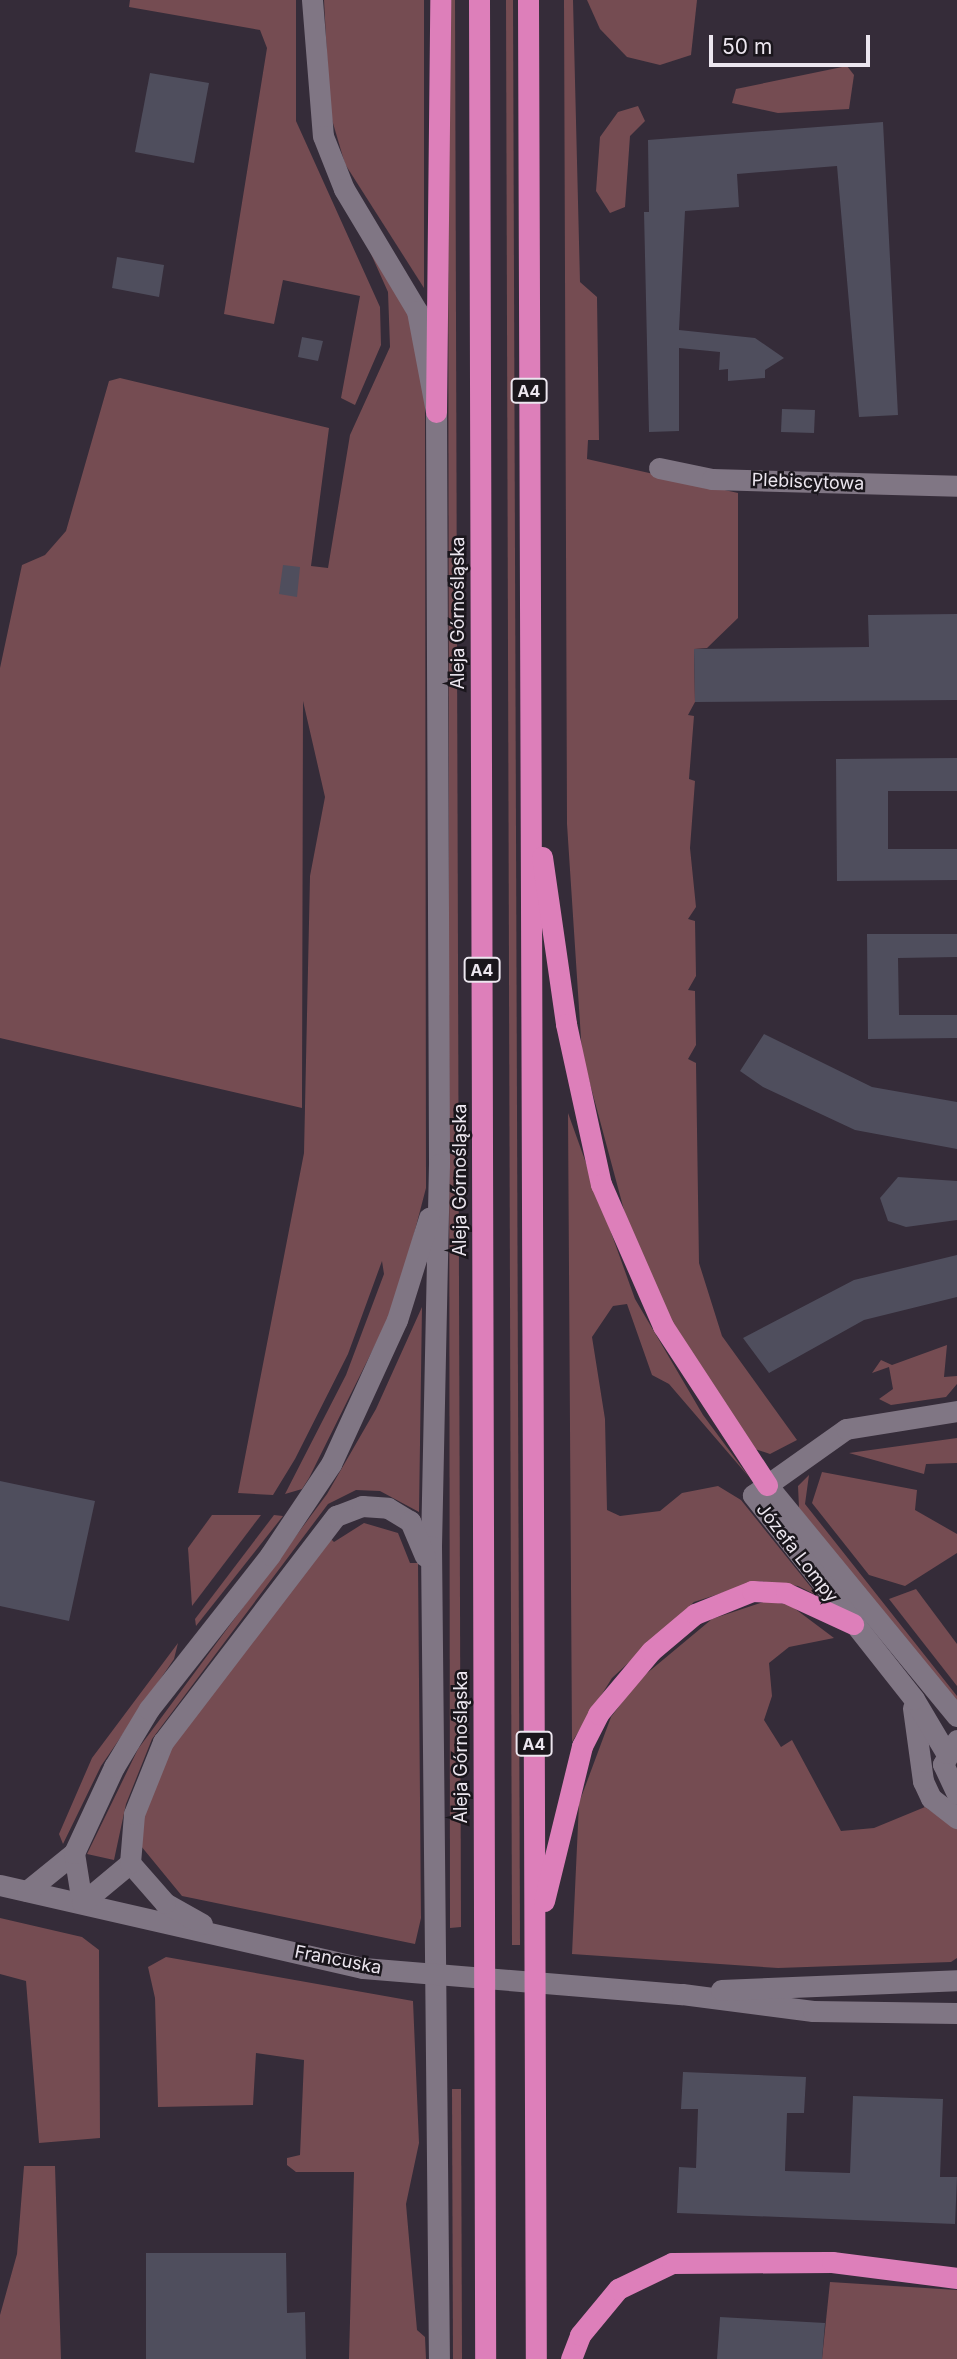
<!DOCTYPE html>
<html>
<head>
<meta charset="utf-8">
<style>
	body { margin:0 }
	#map { position:relative; width:957px; height:2359px; overflow:hidden; background:#352c39; font-family:Inter,sans-serif }
	div>[style] { position:absolute }
	.green>* { inset:0; background:#754c52 }
	.building>* { inset:0; background:#4f4e5d }
	.minor>* { height:21px; margin:-10.5px; padding:0 10.5px; transform-origin:10.5px; border-radius:10.5px; background:#807684 }
	.highway>* { height:21px; margin:-10.5px; padding:0 10.5px; transform-origin:10.5px; border-radius:10.5px; background:#dd7fba }
	span { translate:-50% -50%; white-space:nowrap; text-align:center; line-height:1.15; -webkit-text-stroke:5px #1a161c; paint-order:stroke }
	.shield-label span { padding:2px 5px; background:#1a161c; border:2px solid; border-radius:5px; -webkit-text-stroke-width:0 }
	.shield-label { font-size:16px; color:#ece6ef; font-weight:700 }
	.street-label { font-size:18px; color:#ece6ef }
	.scale { position:absolute; left:709px; top:35px; width:161px; height:32px; box-sizing:border-box; border:4px solid #ece6ef; border-top:0; padding-left:9px; font-size:21px; line-height:24px; white-space:nowrap; color:#ece6ef; -webkit-text-stroke:5px #1a161c; paint-order:stroke }
</style>
</head>
<body>
<div id="map">
	<div class="green">
		<div style="clip-path:polygon(130px 0,296px 0,296px 121px,380px 307px,381px 345px,355px 405px,341px 398px,360px 296px,283px 280px,274px 324px,224px 314px,267px 48px,260px 30px,129px 7px)"></div>
		<div style="clip-path:polygon(324px 0,424px 0,424px 288px,345px 164px,330px 113px)"></div>
		<div style="clip-path:polygon(448px 0,455px 0,461px 1927px,450px 1928px)"></div>
		<div style="clip-path:polygon(506px 0,513px 0,520px 1945px,512px 1945px)"></div>
		<div style="clip-path:polygon(564px 0,573px 0,580px 282px,597px 297px,599px 440px,588px 440px,587px 459px,738px 493px,738px 618px,707px 648px,694px 649px,695px 702px,688px 715px,694px 716px,689px 779px,695px 781px,690px 848px,696px 907px,688px 919px,695px 921px,696px 976px,688px 990px,695px 991px,696px 1045px,688px 1059px,696px 1063px,699px 1263px,722px 1336px,797px 1440px,770px 1454px,755px 1449px,671px 1320px,628px 1225px,582px 1054px,567px 824px)"></div>
		<div style="clip-path:polygon(587px 0,697px 0,691px 55px,660px 65px,627px 57px,600px 29px)"></div>
		<div style="clip-path:polygon(847px 66px,854px 75px,849px 109px,778px 113px,732px 103px,736px 89px)"></div>
		<div style="clip-path:polygon(638px 106px,645px 121px,630px 136px,625px 207px,610px 213px,596px 191px,600px 137px,618px 112px)"></div>
		<div style="clip-path:polygon(367px 245px,410px 316px,425px 389px,426px 1188px,396px 1303px,309px 1478px,302px 1489px,285px 1494px,346px 1375px,384px 1274px,382px 1261px,348px 1354px,295px 1459px,273px 1495px,238px 1493px,304px 1153px,310px 876px,325px 797px,303px 701px,302px 1108px,0 1038px,0 668px,22px 565px,45px 555px,66px 531px,109px 381px,120px 378px,329px 428px,311px 566px,328px 568px,350px 435px,390px 347px,388px 292px)"></div>
		<div style="clip-path:polygon(568px 1113px,635px 1299px,703px 1415px,749px 1477px,669px 1384px,652px 1375px,627px 1304px,613px 1306px,592px 1337px,605px 1419px,607px 1510px,620px 1516px,660px 1511px,682px 1493px,718px 1486px,741px 1500px,818px 1596px,798px 1586px,759px 1581px,694px 1602px,612px 1678px,572px 1742px)"></div>
		<div style="clip-path:polygon(422px 1307px,419px 1512px,380px 1491px,356px 1490px,328px 1504px,152px 1739px,126px 1804px,114px 1860px,87px 1854px,138px 1749px,327px 1494px,376px 1409px)"></div>
		<div style="clip-path:polygon(947px 1345px,944px 1377px,957px 1376px,957px 1384px,946px 1397px,891px 1405px,879px 1399px,893px 1389px,889px 1367px,872px 1373px,881px 1360px,892px 1365px)"></div>
		<div style="clip-path:polygon(957px 1438px,957px 1463px,926px 1464px,924px 1474px,849px 1453px)"></div>
		<div style="clip-path:polygon(822px 1472px,917px 1490px,915px 1510px,957px 1534px,957px 1553px,905px 1586px,869px 1575px,812px 1503px)"></div>
		<div style="clip-path:polygon(809px 1475px,805px 1504px,957px 1696px,957px 1706px,799px 1508px,798px 1486px)"></div>
		<div style="clip-path:polygon(212px 1515px,261px 1515px,192px 1606px,188px 1548px)"></div>
		<div style="clip-path:polygon(274px 1515px,283px 1516px,196px 1626px,195px 1619px)"></div>
		<div style="clip-path:polygon(364px 1523px,398px 1533px,410px 1563px,418px 1563px,421px 1918px,415px 1944px,182px 1896px,141px 1846px,142px 1820px,170px 1748px,329px 1537px,334px 1542px)"></div>
		<div style="clip-path:polygon(916px 1589px,957px 1644px,957px 1686px,889px 1599px)"></div>
		<div style="clip-path:polygon(766px 1601px,790px 1605px,834px 1638px,789px 1647px,769px 1663px,772px 1696px,764px 1720px,781px 1747px,792px 1740px,841px 1831px,874px 1828px,925px 1807px,957px 1828px,957px 1958px,951px 1962px,778px 1968px,572px 1954px,579px 1803px,611px 1717px,640px 1679px,712px 1619px)"></div>
		<div style="clip-path:polygon(178px 1643px,174px 1659px,101px 1766px,63px 1844px,59px 1834px,92px 1758px)"></div>
		<div style="clip-path:polygon(0 1918px,82px 1937px,99px 1950px,100px 2138px,39px 2143px,26px 1981px,0 1974px)"></div>
		<div style="clip-path:polygon(166px 1957px,413px 2001px,419px 2143px,406px 2204px,417px 2330px,425px 2337px,426px 2359px,349px 2359px,354px 2172px,296px 2172px,287px 2165px,287px 2158px,300px 2155px,304px 2060px,256px 2053px,253px 2105px,158px 2107px,155px 1998px,148px 1967px)"></div>
		<div style="clip-path:polygon(452px 2089px,461px 2089px,462px 2359px,453px 2359px)"></div>
		<div style="clip-path:polygon(24px 2166px,55px 2166px,61px 2359px,0 2359px,0 2315px,17px 2254px)"></div>
		<div style="clip-path:polygon(830px 2282px,957px 2290px,957px 2359px,822px 2359px)"></div>
	</div>
	<div class="building">
		<div style="clip-path:polygon(150px 73px,209px 83px,194px 163px,135px 152px)"></div>
		<div style="clip-path:polygon(883px 122px,898px 415px,859px 417px,837px 166px,737px 174px,739px 207px,685px 211px,679px 330px,755px 338px,784px 358px,765px 370px,765px 378px,728px 381px,728px 369px,719px 370px,720px 352px,679px 348px,679px 431px,649px 432px,644px 212px,649px 212px,648px 140px)"></div>
		<div style="clip-path:polygon(117px 257px,164px 265px,159px 297px,112px 288px)"></div>
		<div style="clip-path:polygon(302px 337px,323px 341px,318px 361px,298px 357px)"></div>
		<div style="clip-path:polygon(782px 409px,815px 410px,814px 433px,781px 432px)"></div>
		<div style="clip-path:polygon(283px 565px,300px 567px,297px 597px,279px 594px)"></div>
		<div style="clip-path:polygon(957px 614px,957px 700px,695px 702px,694px 649px,869px 647px,868px 615px)"></div>
		<div style="clip-path:polygon(957px 758px,957px 791px,888px 791px,888px 849px,957px 849px,957px 880px,837px 881px,836px 759px)"></div>
		<div style="clip-path:polygon(867px 934px,957px 934px,957px 957px,898px 958px,899px 1015px,957px 1015px,957px 1038px,868px 1039px)"></div>
		<div style="clip-path:polygon(764px 1034px,872px 1087px,957px 1102px,957px 1149px,855px 1130px,763px 1087px,740px 1071px)"></div>
		<div style="clip-path:polygon(898px 1177px,957px 1181px,957px 1220px,906px 1227px,888px 1221px,880px 1198px)"></div>
		<div style="clip-path:polygon(957px 1255px,957px 1297px,864px 1320px,769px 1373px,743px 1338px,854px 1280px)"></div>
		<div style="clip-path:polygon(0 1481px,95px 1501px,69px 1621px,0 1606px)"></div>
		<div style="clip-path:polygon(683px 2072px,806px 2077px,804px 2113px,787px 2113px,785px 2171px,850px 2173px,853px 2096px,943px 2099px,940px 2177px,957px 2177px,955px 2224px,677px 2213px,679px 2167px,696px 2168px,698px 2109px,681px 2109px)"></div>
		<div style="clip-path:polygon(146px 2253px,286px 2253px,287px 2313px,305px 2312px,306px 2359px,146px 2359px)"></div>
		<div style="clip-path:polygon(720px 2317px,825px 2323px,822px 2359px,717px 2359px)"></div>
	</div>
	<div class="minor">
		<div style="left:312px;top:0;width:136px;rotate:85.4deg"></div>
		<div style="left:323px;top:136px;width:57px;rotate:68.4deg"></div>
		<div style="left:344px;top:189px;width:142px;rotate:59.1deg"></div>
		<div style="left:417px;top:311px;width:103px;rotate:79.3deg"></div>
		<div style="left:436px;top:412px;width:752px;rotate:89.77deg"></div>
		<div style="left:439px;top:1164px;width:382px;rotate:91.2deg"></div>
		<div style="left:431px;top:1546px;width:813px;rotate:89.44deg"></div>
		<div style="left:659px;top:468px;width:54px;rotate:11.7deg"></div>
		<div style="left:712px;top:479px;width:245px;rotate:1.6deg"></div>
		<div style="left:767px;top:1485px;width:299px;rotate:50.6deg"></div>
		<div style="left:913px;top:1708px;width:74px;rotate:82.2deg"></div>
		<div style="left:923px;top:1781px;width:19px;rotate:65deg"></div>
		<div style="left:931px;top:1798px;width:33px;rotate:38deg"></div>
		<div style="left:957px;top:1740px;width:28px;rotate:120deg"></div>
		<div style="left:943px;top:1764px;width:33px;rotate:65deg"></div>
		<div style="left:946px;top:1753px;width:63px;rotate:-120.7deg"></div>
		<div style="left:914px;top:1699px;width:260px;rotate:-128.3deg"></div>
		<div style="left:753px;top:1495px;width:114px;rotate:-35.4deg"></div>
		<div style="left:846px;top:1429px;width:112px;rotate:-9.2deg"></div>
		<div style="left:0;top:1885px;width:372px;rotate:12.9deg"></div>
		<div style="left:363px;top:1968px;width:320px;rotate:4.7deg"></div>
		<div style="left:682px;top:1994px;width:132px;rotate:7.4deg"></div>
		<div style="left:813px;top:2011px;width:144px;rotate:0.8deg"></div>
		<div style="left:27px;top:1891px;width:60px;rotate:-39deg"></div>
		<div style="left:82px;top:1903px;width:51px;rotate:-99.1deg"></div>
		<div style="left:74px;top:1853px;width:95px;rotate:-65.1deg"></div>
		<div style="left:114px;top:1767px;width:68px;rotate:-58.9deg"></div>
		<div style="left:149px;top:1709px;width:196px;rotate:-51.8deg"></div>
		<div style="left:270px;top:1555px;width:110px;rotate:-56.2deg"></div>
		<div style="left:331px;top:1464px;width:158px;rotate:-65.4deg"></div>
		<div style="left:397px;top:1320px;width:107px;rotate:-72.6deg"></div>
		<div style="left:82px;top:1903px;width:62px;rotate:-39.8deg"></div>
		<div style="left:202px;top:1924px;width:43px;rotate:-150.4deg"></div>
		<div style="left:165px;top:1903px;width:53px;rotate:-131.2deg"></div>
		<div style="left:130px;top:1863px;width:49px;rotate:-85.3deg"></div>
		<div style="left:134px;top:1814px;width:78px;rotate:-68.1deg"></div>
		<div style="left:163px;top:1742px;width:285px;rotate:-52.6deg"></div>
		<div style="left:336px;top:1516px;width:28px;rotate:-21deg"></div>
		<div style="left:362px;top:1506px;width:26px;rotate:4deg"></div>
		<div style="left:388px;top:1508px;width:26px;rotate:31deg"></div>
		<div style="left:410px;top:1521px;width:38px;rotate:67deg"></div>
		<div style="left:721px;top:1990px;width:236px;rotate:-2.4deg"></div>
	</div>
	<div class="highway">
		<div style="left:479px;top:0;width:2359px;rotate:89.85deg"></div>
		<div style="left:528px;top:0;width:2359px;rotate:89.81deg"></div>
		<div style="left:436px;top:412px;width:412px;rotate:-89.4deg"></div>
		<div style="left:542px;top:857px;width:169px;rotate:81.8deg"></div>
		<div style="left:566px;top:1024px;width:164px;rotate:77.7deg"></div>
		<div style="left:601px;top:1184px;width:155px;rotate:66.4deg"></div>
		<div style="left:663px;top:1326px;width:190px;rotate:56.8deg"></div>
		<div style="left:544px;top:1901px;width:160px;rotate:-76.2deg"></div>
		<div style="left:582px;top:1746px;width:36px;rotate:-63deg"></div>
		<div style="left:598px;top:1714px;width:82px;rotate:-49.9deg"></div>
		<div style="left:651px;top:1651px;width:57px;rotate:-40.1deg"></div>
		<div style="left:695px;top:1614px;width:61px;rotate:-22deg"></div>
		<div style="left:752px;top:1591px;width:34px;rotate:3deg"></div>
		<div style="left:786px;top:1593px;width:74px;rotate:24.8deg"></div>
		<div style="left:571px;top:2359px;width:26px;rotate:-69deg"></div>
		<div style="left:580px;top:2335px;width:60px;rotate:-50.4deg"></div>
		<div style="left:618px;top:2289px;width:60px;rotate:-25.7deg"></div>
		<div style="left:672px;top:2263px;width:160px;rotate:-0.4deg"></div>
		<div style="left:832px;top:2262px;width:126px;rotate:7.3deg"></div>
	</div>
	<div class="shield-label">
		<span style="left:529px;top:391px">A4</span>
		<span style="left:482px;top:970px">A4</span>
		<span style="left:534px;top:1744px">A4</span>
	</div>
	<div class="street-label">
		<span style="left:808px;top:482px;rotate:2deg">Plebiscytowa</span>
		<span style="left:458px;top:613px;rotate:-90deg">Aleja Górnośląska</span>
		<span style="left:460px;top:1180px;rotate:-90deg">Aleja Górnośląska</span>
		<span style="left:797px;top:1553px;rotate:52deg">Józefa Lompy</span>
		<span style="left:461px;top:1747px;rotate:-90deg">Aleja Górnośląska</span>
		<span style="left:338px;top:1960px;rotate:11deg">Francuska</span>
	</div>
	<div class="scale">50 m</div>
</div>
</body>
</html>
